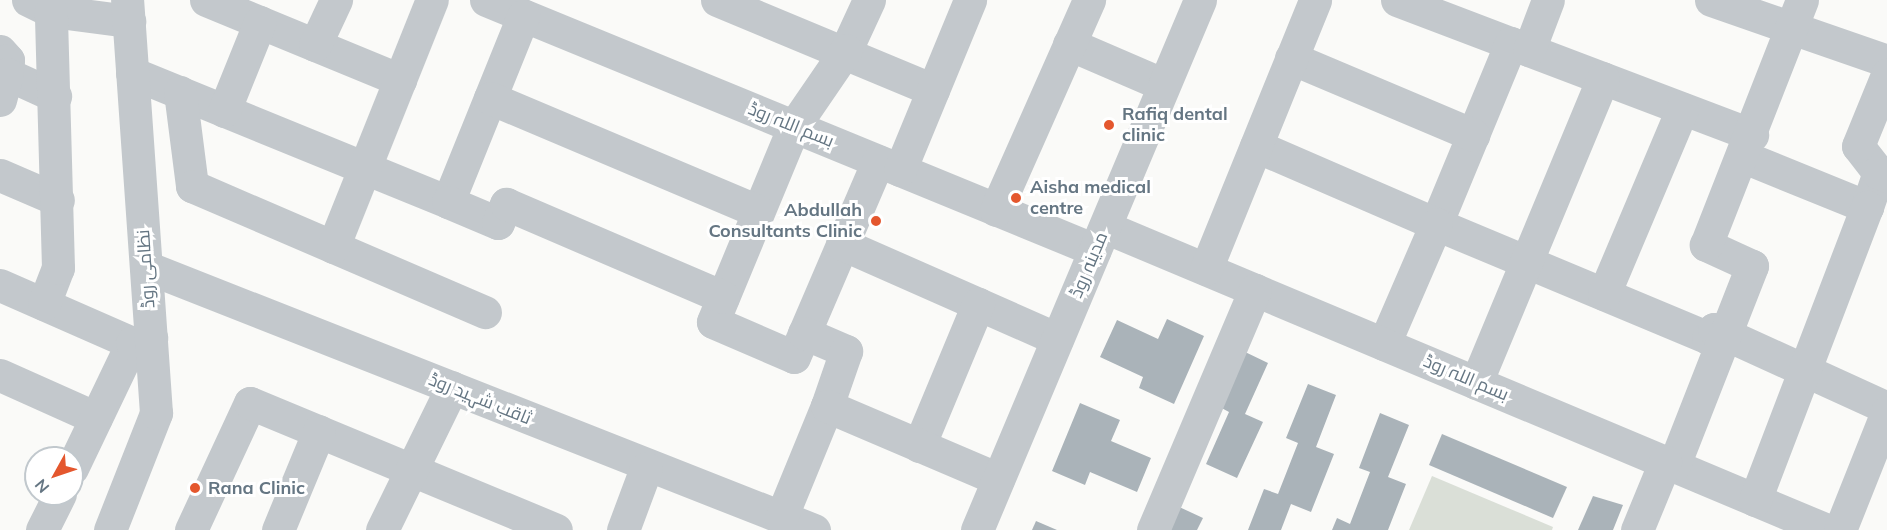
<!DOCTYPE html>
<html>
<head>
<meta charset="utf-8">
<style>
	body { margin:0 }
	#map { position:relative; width:1887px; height:530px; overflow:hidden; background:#fafaf8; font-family:Mulish,Cairo,sans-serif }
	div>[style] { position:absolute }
	.green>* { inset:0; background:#dadfd7 }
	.building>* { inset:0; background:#aab3b9 }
	.minor>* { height:33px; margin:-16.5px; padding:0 16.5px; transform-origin:16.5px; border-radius:16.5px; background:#c3c8cc }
	.dots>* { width:16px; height:16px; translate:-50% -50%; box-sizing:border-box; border:3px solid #fff; border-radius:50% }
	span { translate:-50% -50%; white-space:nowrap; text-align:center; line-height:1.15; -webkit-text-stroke:6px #fff; paint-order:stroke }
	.poi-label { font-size:18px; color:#657683; font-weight:700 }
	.left { translate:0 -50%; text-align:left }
	.right { translate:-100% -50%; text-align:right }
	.street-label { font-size:18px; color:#657683 }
	.north { position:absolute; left:24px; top:446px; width:60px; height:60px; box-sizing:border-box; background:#fff; border:2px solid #c1c8cd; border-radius:50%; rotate:230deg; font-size:16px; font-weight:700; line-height:24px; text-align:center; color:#657683 }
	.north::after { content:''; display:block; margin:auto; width:21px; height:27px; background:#e4572e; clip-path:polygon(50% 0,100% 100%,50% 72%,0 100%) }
</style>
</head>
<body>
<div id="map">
	<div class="green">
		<div style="clip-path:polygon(1432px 476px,1553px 527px,1552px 530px,1409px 530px)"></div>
	</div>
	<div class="building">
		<div style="clip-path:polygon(1167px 319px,1204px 336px,1174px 404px,1139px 388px,1143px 377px,1100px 357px,1117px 320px,1158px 339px)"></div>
		<div style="clip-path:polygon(1241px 350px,1268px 363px,1245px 414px,1263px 422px,1237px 478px,1206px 464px,1229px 412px,1216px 405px)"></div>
		<div style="clip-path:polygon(1308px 384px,1336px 395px,1316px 447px,1334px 454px,1311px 512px,1291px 504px,1281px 530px,1248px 530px,1264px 489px,1278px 494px,1298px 443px,1286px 438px)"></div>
		<div style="clip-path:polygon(1080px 403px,1120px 420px,1111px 441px,1151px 458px,1137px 492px,1090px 472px,1085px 485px,1052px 471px)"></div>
		<div style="clip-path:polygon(1380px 413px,1409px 425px,1388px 477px,1406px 484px,1388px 530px,1332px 530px,1337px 518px,1350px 524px,1370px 472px,1359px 468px)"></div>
		<div style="clip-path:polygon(1442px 434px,1567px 487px,1553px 518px,1429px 465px)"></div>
		<div style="clip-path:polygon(1593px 496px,1623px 505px,1613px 530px,1578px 530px)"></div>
		<div style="clip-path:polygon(1175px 505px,1203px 518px,1197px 530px,1164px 530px)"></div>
		<div style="clip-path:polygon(1036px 521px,1057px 530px,1032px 530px)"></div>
	</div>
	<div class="minor">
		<div style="left:28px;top:0;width:25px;rotate:26deg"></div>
		<div style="left:51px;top:11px;width:79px;rotate:7.3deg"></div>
		<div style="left:206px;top:0;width:210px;rotate:22.4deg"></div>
		<div style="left:486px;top:0;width:658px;rotate:22.32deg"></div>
		<div style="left:717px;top:0;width:234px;rotate:22.6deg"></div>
		<div style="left:869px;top:0;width:55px;rotate:114.7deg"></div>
		<div style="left:846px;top:50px;width:92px;rotate:124.4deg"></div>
		<div style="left:794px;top:126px;width:212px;rotate:112.5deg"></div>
		<div style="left:713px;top:322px;width:88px;rotate:23.4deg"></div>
		<div style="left:794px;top:357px;width:213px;rotate:-66.8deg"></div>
		<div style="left:1397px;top:0;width:380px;rotate:20.8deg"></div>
		<div style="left:1711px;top:0;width:186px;rotate:19.1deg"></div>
		<div style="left:1511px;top:43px;width:196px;rotate:112.5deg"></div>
		<div style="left:1436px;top:224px;width:295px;rotate:22.7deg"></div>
		<div style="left:1708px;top:338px;width:11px;rotate:-56deg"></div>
		<div style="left:1714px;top:329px;width:190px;rotate:24.5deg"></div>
		<div style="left:1069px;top:44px;width:103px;rotate:23.3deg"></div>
		<div style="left:315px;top:45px;width:50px;rotate:-65deg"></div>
		<div style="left:1529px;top:50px;width:53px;rotate:-69.2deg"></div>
		<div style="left:0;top:51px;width:12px;rotate:48deg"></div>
		<div style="left:8px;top:60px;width:14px;rotate:94deg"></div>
		<div style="left:7px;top:74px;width:53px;rotate:24.6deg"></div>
		<div style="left:1291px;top:58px;width:198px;rotate:22.9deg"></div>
		<div style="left:132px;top:73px;width:341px;rotate:22.2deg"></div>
		<div style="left:448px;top:202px;width:201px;rotate:-68deg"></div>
		<div style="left:180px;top:92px;width:95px;rotate:82.7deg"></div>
		<div style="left:192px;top:186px;width:319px;rotate:23.3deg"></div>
		<div style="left:490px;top:98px;width:291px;rotate:22.9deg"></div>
		<div style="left:0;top:100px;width:27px;rotate:-75deg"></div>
		<div style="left:224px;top:111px;width:96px;rotate:-68deg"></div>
		<div style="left:1256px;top:146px;width:196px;rotate:23.4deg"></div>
		<div style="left:1436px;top:224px;width:131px;rotate:113.4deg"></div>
		<div style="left:1744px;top:157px;width:133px;rotate:22.1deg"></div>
		<div style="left:1867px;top:207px;width:36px;rotate:-71deg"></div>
		<div style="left:1879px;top:173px;width:9px;rotate:21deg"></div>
		<div style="left:900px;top:170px;width:184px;rotate:-67.6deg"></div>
		<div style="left:1879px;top:173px;width:34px;rotate:-128deg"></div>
		<div style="left:1858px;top:146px;width:77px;rotate:-67.8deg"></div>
		<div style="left:0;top:175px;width:63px;rotate:23.3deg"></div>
		<div style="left:448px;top:202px;width:54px;rotate:22.8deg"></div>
		<div style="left:498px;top:223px;width:21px;rotate:-67deg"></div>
		<div style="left:506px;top:204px;width:236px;rotate:23.2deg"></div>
		<div style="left:996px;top:210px;width:230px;rotate:-66.1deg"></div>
		<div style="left:1105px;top:227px;width:783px;rotate:22.77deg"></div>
		<div style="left:842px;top:244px;width:235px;rotate:23.8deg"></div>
		<div style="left:333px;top:247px;width:266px;rotate:-68.2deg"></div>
		<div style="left:146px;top:267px;width:718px;rotate:21.49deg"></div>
		<div style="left:1206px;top:269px;width:290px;rotate:-67.9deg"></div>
		<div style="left:0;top:285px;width:144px;rotate:23.7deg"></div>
		<div style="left:1604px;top:294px;width:201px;rotate:-67.1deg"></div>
		<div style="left:44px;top:304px;width:39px;rotate:-69deg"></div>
		<div style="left:58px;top:268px;width:257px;rotate:-91.6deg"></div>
		<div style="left:804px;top:333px;width:46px;rotate:23.2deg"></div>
		<div style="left:846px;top:351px;width:58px;rotate:109.1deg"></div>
		<div style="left:0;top:375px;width:105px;rotate:24.1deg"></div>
		<div style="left:1476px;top:383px;width:330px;rotate:-67.4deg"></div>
		<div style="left:919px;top:446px;width:154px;rotate:-67.4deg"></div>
		<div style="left:1674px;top:465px;width:214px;rotate:-68.6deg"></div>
		<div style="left:1752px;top:266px;width:51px;rotate:-155.5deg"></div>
		<div style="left:1706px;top:245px;width:263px;rotate:-68.6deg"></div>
		<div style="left:72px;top:468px;width:139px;rotate:-64.4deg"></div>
		<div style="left:132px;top:343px;width:20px;rotate:-15deg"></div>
		<div style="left:1755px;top:500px;width:314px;rotate:-69.1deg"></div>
		<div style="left:781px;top:518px;width:121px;rotate:-67.7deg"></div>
		<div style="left:827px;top:406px;width:186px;rotate:23.1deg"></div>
		<div style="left:42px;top:530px;width:40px;rotate:-63.4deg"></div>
		<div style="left:110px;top:530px;width:126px;rotate:-68.5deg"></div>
		<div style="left:156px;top:413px;width:414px;rotate:-94deg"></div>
		<div style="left:191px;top:530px;width:140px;rotate:-65.1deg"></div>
		<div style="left:250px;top:403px;width:331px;rotate:22.5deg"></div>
		<div style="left:278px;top:530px;width:107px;rotate:-67.5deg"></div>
		<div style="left:382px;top:530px;width:159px;rotate:-63.9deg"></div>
		<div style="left:623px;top:530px;width:66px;rotate:-69.6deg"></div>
		<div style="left:977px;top:530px;width:575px;rotate:-67.18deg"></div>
		<div style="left:1153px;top:530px;width:261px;rotate:-67deg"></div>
		<div style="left:1637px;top:530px;width:74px;rotate:-67.6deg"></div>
		<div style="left:1840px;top:530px;width:127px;rotate:-68.3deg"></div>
	</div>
	<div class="dots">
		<div style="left:1109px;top:125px;background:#e4572e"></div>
		<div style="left:1016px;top:198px;background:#e4572e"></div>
		<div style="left:876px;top:221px;background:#e4572e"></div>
		<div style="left:195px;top:488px;background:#e4572e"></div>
	</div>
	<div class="poi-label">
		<span class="left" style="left:1122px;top:125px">Rafiq dental<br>clinic</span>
		<span class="left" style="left:1030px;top:198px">Aisha medical<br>centre</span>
		<span class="right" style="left:862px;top:221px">Abdullah<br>Consultants Clinic</span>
		<span class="left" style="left:208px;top:488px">Rana Clinic</span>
	</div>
	<div class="street-label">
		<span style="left:791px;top:125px;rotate:22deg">بسم اللہ روڈ</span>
		<span style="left:1089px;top:265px;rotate:-67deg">مدینہ روڈ</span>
		<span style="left:146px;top:269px;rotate:-94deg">نظامی روڈ</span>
		<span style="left:1466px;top:378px;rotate:23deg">بسم اللہ روڈ</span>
		<span style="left:480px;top:399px;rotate:22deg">ثاقب شہید روڈ</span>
	</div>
	<div class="north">N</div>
</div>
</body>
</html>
